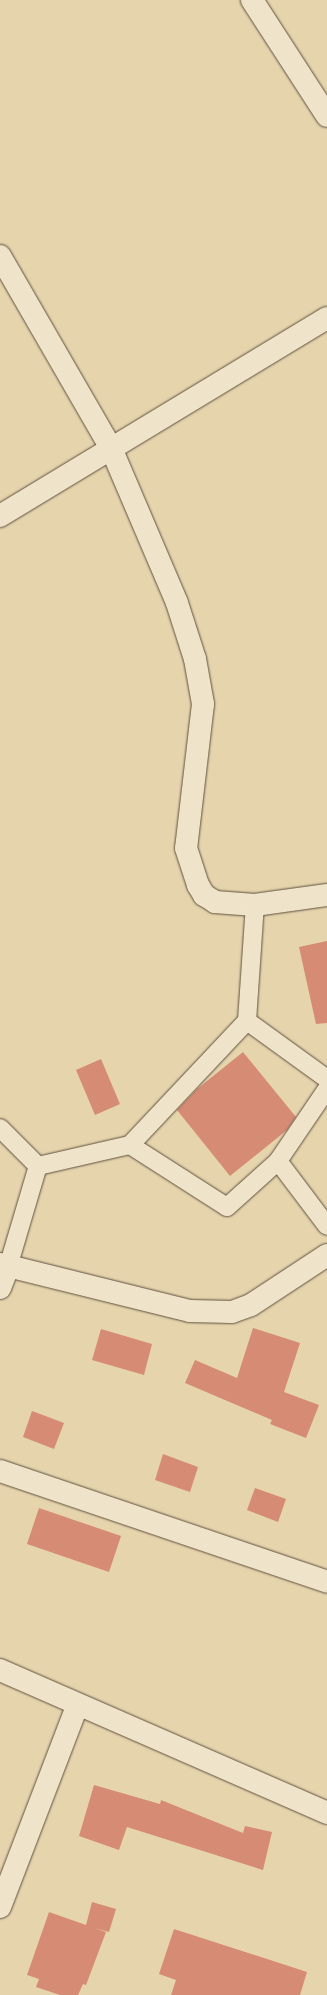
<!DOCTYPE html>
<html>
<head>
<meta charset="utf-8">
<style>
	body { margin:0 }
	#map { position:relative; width:327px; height:1995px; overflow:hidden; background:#e6d5ac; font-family:"EB Garamond",serif }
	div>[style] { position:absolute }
	.building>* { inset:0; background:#d68b74 }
	.roads { filter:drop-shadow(0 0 1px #5f5041) drop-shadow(0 0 1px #5f5041) }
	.lane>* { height:18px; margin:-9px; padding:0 9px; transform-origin:9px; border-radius:9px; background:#efe4c9 }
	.street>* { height:22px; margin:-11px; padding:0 11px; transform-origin:11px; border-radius:11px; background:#efe4c9 }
	.secondary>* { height:22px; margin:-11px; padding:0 11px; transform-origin:11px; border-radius:11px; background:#efe4c9 }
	span { translate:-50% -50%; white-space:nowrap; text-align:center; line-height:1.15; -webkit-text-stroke:3px #efe4c9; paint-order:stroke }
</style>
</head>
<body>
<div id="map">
	<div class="building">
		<div style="clip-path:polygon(327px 941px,327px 1023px,316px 1024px,299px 947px)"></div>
		<div style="clip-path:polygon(243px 1052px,296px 1117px,287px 1130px,230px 1176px,177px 1110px,197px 1089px)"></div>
		<div style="clip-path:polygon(101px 1059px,120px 1104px,95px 1115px,76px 1070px)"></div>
		<div style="clip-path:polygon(253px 1328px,300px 1343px,284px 1392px,319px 1405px,306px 1438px,270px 1424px,272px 1420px,185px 1383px,195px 1360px,237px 1378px)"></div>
		<div style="clip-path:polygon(101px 1329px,152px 1344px,144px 1375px,92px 1360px)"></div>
		<div style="clip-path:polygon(32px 1411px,64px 1423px,54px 1449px,23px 1437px)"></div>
		<div style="clip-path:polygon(163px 1454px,198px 1467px,190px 1492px,155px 1480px)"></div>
		<div style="clip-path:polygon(255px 1488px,286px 1499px,278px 1522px,247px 1510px)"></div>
		<div style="clip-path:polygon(39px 1508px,121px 1536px,109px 1572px,27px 1544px)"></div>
		<div style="clip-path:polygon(94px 1785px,160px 1804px,161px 1800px,243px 1833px,245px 1826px,272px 1832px,263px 1870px,127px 1827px,119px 1850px,79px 1836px)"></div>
		<div style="clip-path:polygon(92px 1902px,116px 1909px,109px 1932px,94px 1928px,106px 1932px,86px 1985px,83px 1984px,78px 1995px,60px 1995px,36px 1987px,39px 1979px,27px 1975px,49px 1912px,86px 1925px)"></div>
		<div style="clip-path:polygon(174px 1929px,307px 1972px,300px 1995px,171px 1995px,176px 1980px,159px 1974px)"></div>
	</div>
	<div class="roads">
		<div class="lane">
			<div style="left:247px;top:1021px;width:116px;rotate:-86.1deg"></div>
			<div style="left:0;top:1128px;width:54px;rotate:45deg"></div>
			<div style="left:130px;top:1145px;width:115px;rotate:32.6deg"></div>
			<div style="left:227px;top:1207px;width:69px;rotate:-42deg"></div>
			<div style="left:278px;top:1161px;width:87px;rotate:-55.8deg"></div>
			<div style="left:278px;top:1161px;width:81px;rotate:53deg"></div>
			<div style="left:38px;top:1166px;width:94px;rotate:-12.9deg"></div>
			<div style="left:130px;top:1145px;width:170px;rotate:-46.7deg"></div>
			<div style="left:247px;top:1021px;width:99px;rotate:35.9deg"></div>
			<div style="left:8px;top:1267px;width:105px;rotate:-73.5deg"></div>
		</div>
		<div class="street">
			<div style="left:0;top:256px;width:222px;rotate:60deg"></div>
			<div style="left:111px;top:448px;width:168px;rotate:66.9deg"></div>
			<div style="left:177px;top:603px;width:59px;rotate:72.2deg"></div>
			<div style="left:195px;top:659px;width:46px;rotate:79.9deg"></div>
			<div style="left:203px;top:704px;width:145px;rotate:96.7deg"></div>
			<div style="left:186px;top:848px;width:39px;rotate:72deg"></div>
			<div style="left:198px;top:885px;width:12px;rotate:59deg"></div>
			<div style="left:204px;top:895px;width:13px;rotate:32deg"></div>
			<div style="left:215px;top:902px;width:40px;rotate:4.3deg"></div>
			<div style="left:255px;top:905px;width:73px;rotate:-7.9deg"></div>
			<div style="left:0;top:516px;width:382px;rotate:-31.2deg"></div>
			<div style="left:0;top:1264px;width:196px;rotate:13.9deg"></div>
			<div style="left:190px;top:1311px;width:42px;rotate:1.4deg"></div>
			<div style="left:232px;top:1312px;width:20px;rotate:-20deg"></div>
			<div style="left:251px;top:1305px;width:91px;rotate:-33.3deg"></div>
			<div style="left:0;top:1288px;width:22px;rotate:-69deg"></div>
			<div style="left:0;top:1471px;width:345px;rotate:18.7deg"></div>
			<div style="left:0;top:1670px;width:357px;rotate:23.6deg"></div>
			<div style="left:0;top:1907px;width:217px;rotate:-69deg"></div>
		</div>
		<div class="secondary">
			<div style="left:252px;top:0;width:138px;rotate:57.1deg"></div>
		</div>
	</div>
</div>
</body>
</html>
